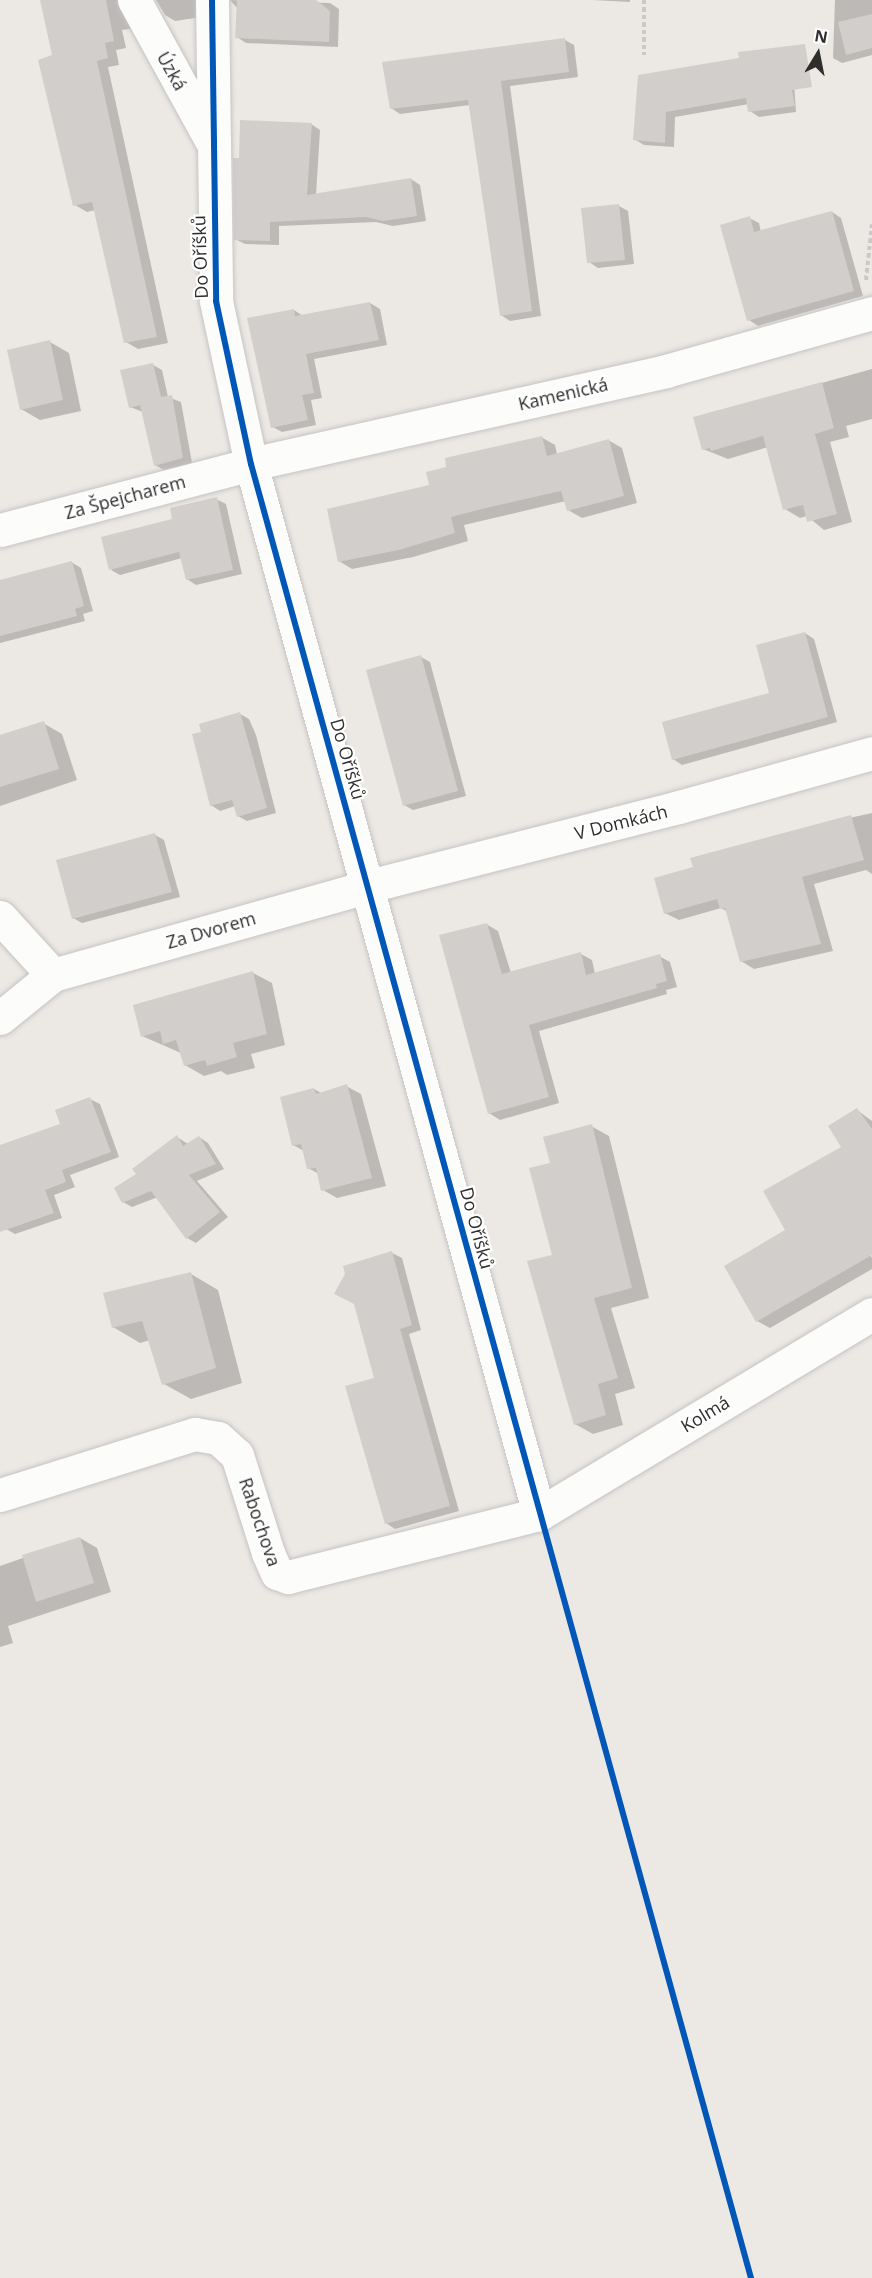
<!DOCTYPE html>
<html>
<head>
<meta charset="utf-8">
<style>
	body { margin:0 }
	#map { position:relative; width:872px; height:2278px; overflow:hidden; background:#ece8e4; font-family:"Open Sans",sans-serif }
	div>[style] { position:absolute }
	.shadow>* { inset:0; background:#0003 }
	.building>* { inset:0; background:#d1cecb }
	.path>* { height:4px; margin-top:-2px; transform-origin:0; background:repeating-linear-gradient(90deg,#c9c9c8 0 4.5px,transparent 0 7.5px) }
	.roads { filter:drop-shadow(0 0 2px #c5c4c5) drop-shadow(0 0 2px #c5c4c5) }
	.minor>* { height:33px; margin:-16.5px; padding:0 16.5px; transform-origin:16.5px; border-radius:16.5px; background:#fcfcfb }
	.cycleway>* { height:6px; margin:-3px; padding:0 3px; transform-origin:3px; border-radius:3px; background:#0057b8 }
	span { translate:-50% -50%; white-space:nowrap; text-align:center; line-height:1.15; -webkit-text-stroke:4.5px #fff; paint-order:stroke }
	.street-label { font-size:18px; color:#2e2e2e }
	.north { position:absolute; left:788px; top:24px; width:60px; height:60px; -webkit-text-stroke:4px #fff; paint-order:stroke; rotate:10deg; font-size:16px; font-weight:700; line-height:24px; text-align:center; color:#2e2e2e }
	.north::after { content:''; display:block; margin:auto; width:21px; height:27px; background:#2e2e2e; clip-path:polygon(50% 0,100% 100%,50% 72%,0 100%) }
</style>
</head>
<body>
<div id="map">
	<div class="shadow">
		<div style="clip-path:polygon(42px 0,122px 0,136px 28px,122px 30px,126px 48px,116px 50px,119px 65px,108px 67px,168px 343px,138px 349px,126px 342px,96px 210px,87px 212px,75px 205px,54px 55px)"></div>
		<div style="clip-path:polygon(156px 0,204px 0,202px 17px,175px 21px,165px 15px)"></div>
		<div style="clip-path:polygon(230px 0,330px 3px,339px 9px,338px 47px,246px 43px,237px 37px,238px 9px)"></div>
		<div style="clip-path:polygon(592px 0,630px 0,630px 2px)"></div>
		<div style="clip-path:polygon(835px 0,872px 0,872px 55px,842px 63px,833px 58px)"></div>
		<div style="clip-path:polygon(565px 40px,574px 45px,578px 77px,510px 86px,541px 316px,510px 321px,501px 315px,470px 105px,400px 114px,391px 108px)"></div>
		<div style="clip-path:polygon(792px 53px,796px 112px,759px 117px,750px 111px,749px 104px,675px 117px,674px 147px,644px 145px,634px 139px,640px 76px)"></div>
		<div style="clip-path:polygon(311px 124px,320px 130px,316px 195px,411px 179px,420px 185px,426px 221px,393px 226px,376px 222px,279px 226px,279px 245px,245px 244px,235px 239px,240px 159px)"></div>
		<div style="clip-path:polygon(619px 206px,628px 211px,634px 264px,598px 268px,589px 262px)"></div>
		<div style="clip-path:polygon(832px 212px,841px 218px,863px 296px,758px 326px,749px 320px,749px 218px,759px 223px,761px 232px)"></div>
		<div style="clip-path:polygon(370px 303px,380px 309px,387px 345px,314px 359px,322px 398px,311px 400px,316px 425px,282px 432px,273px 427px,294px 310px,303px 316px)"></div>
		<div style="clip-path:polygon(50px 342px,69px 353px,81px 411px,40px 420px,21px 409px)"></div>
		<div style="clip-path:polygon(153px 365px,162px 370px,168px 397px,181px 402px,192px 463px,164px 470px,155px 465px,143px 412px,130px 407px)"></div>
		<div style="clip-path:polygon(872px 369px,872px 419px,846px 426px,849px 437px,830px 442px,852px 522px,824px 530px,807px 516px,800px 518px,785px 509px,768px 447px,728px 459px,703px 449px,695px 418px)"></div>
		<div style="clip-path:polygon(541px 437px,555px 445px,557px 454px,608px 440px,622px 448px,637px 503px,582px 518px,568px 510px,566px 501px,464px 525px,468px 541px,413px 557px,352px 569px,339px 561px,431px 486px)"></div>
		<div style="clip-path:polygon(216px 499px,226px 504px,242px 574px,196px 585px,187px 579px,182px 558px,120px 575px,111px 570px,174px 520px)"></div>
		<div style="clip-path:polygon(71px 562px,81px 568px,93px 611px,83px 614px,85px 621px,0 643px,0 582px)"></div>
		<div style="clip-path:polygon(805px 633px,814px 639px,837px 722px,682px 765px,673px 759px,771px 694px)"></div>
		<div style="clip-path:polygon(421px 657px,430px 662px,466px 796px,413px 810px,404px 805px)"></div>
		<div style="clip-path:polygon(240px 714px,249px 719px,256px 735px,276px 813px,247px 821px,238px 816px,235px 806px,220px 811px,211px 805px,203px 733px)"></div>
		<div style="clip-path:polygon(43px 723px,62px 734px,77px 780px,0 806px,0 736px)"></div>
		<div style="clip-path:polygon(872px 813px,872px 874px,866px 870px,814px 884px,833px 951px,754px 969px,741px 961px,728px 912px,721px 908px,679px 920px,665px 913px,695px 868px,813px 826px)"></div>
		<div style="clip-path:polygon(155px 835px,164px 840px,180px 897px,82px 923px,73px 918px)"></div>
		<div style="clip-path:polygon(486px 924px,498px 931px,511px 973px,581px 954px,592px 960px,595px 974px,659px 956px,670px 962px,677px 987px,666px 990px,667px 994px,539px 1031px,559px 1103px,500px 1120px,489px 1113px)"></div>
		<div style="clip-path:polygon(253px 973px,272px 983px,285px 1045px,251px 1054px,255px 1068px,227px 1075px,221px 1071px,204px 1076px,185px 1065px,181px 1053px,142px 1036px)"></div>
		<div style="clip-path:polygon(346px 1086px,361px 1094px,386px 1186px,337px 1198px,323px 1190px,319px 1174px,308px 1168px,304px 1151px,293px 1145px,314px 1089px,321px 1093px)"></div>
		<div style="clip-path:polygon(90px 1099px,100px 1104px,119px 1157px,70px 1175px,75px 1187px,54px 1195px,62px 1218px,15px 1234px,6px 1229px,0 1147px,62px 1125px)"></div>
		<div style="clip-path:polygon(857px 1110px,872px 1121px,872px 1209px,851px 1221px,872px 1258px,872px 1269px,770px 1328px,757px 1321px,787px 1230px,843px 1147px)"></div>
		<div style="clip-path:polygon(591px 1126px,609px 1136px,649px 1298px,611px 1308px,635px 1388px,615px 1394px,623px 1425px,593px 1434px,575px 1424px,553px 1256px,552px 1164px)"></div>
		<div style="clip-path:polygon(177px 1137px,188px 1144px,199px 1137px,208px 1143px,224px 1169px,197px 1181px,228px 1217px,196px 1243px,187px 1238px,158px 1197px,132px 1207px,123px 1202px,139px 1175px,134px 1169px)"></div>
		<div style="clip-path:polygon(392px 1253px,402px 1258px,421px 1330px,409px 1334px,459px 1511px,395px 1529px,386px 1523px,376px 1380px)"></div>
		<div style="clip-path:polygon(191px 1274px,218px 1290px,242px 1383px,191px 1399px,164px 1384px,150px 1340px,140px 1343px,113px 1327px)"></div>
		<div style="clip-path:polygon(80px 1538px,97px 1548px,111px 1592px,8px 1626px,13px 1643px,0 1647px,0 1566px)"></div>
	</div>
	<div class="building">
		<div style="clip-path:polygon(40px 0,106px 0,114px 41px,105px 43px,108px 58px,97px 61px,157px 337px,124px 343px,92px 202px,73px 206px,38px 60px,52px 55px)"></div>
		<div style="clip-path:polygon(237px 0,316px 0,330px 11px,329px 42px,235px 38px)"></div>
		<div style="clip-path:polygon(872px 14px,872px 48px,846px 55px,838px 22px)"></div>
		<div style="clip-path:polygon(565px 38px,569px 72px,501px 81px,532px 311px,500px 316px,468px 100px,390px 109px,382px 62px)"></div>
		<div style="clip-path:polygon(805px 44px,812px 87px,792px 90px,795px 106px,748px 112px,746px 98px,666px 112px,665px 143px,633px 140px,638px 75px,739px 58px,738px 52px)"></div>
		<div style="clip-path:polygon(240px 120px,312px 123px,307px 195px,411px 178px,417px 216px,383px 221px,366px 217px,270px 222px,270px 241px,234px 240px,233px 158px,239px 158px)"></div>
		<div style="clip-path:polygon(619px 204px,625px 260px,587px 263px,581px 208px)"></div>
		<div style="clip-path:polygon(832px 211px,854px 291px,747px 321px,720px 225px,750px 216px,754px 232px)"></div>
		<div style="clip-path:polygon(370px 302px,379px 340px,306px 354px,314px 393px,302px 395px,308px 420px,271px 428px,247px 318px,294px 309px,295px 316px)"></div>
		<div style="clip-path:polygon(50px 340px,63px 400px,20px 410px,7px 350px)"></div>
		<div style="clip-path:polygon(153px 363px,161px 397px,172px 395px,183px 458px,154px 466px,140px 405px,129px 408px,120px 370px)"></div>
		<div style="clip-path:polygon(822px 382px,834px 428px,815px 434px,837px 514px,807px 522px,803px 505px,783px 510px,763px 436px,711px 451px,710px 448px,702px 450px,693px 417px)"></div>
		<div style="clip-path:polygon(542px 436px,547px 456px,609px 439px,624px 496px,567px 511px,561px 491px,486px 508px,451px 517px,455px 533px,399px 550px,338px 562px,327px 509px,429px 485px,426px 472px,446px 467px,445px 458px)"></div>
		<div style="clip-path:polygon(217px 497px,233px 570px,186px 580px,179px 552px,109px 570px,101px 537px,172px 519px,170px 508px)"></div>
		<div style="clip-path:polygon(72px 561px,84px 606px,75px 609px,77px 616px,0 636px,0 580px)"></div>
		<div style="clip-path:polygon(805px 632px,828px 717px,672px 760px,662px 722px,769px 693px,756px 645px)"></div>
		<div style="clip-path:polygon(421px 655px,458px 791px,403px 806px,366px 670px)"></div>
		<div style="clip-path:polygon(240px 712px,267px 808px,237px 817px,232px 800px,210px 806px,192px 734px,201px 732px,199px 724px)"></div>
		<div style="clip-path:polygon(44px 721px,59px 769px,0 787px,0 735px)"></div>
		<div style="clip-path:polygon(851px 815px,864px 860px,802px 877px,821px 944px,740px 962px,725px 908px,720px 909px,717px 899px,664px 914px,654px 878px,693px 867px,690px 858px)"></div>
		<div style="clip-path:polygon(155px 833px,172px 892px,72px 919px,56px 860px)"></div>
		<div style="clip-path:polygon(487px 923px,502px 974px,581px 952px,586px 975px,660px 954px,667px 981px,656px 984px,657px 988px,529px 1025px,549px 1097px,488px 1114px,439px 935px)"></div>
		<div style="clip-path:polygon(253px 971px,267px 1034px,233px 1043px,237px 1057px,207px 1066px,205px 1060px,184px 1066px,176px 1040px,163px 1044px,160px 1031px,141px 1037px,133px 1005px)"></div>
		<div style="clip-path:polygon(347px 1084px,372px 1178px,321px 1191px,316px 1168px,307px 1169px,301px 1144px,292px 1146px,280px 1097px,314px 1088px,316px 1094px)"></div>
		<div style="clip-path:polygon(90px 1097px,111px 1152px,62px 1170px,66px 1182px,45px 1190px,54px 1213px,0 1232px,0 1145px,60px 1124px,55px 1110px)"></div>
		<div style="clip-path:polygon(857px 1108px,872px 1129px,872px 1255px,756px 1322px,724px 1266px,785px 1230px,763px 1191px,841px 1147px,828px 1126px)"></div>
		<div style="clip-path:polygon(592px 1124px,632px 1288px,594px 1298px,618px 1378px,598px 1384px,606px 1415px,574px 1425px,527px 1261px,552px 1255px,529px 1168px,550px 1163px,543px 1137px)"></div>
		<div style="clip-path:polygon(177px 1135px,183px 1146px,199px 1136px,216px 1164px,189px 1175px,220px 1212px,186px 1239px,151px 1191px,122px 1203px,114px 1188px,136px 1174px,132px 1169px)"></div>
		<div style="clip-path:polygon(392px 1251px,412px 1325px,400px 1329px,450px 1506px,385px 1524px,345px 1386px,374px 1378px,354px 1304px,334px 1294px,345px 1274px,343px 1266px)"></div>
		<div style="clip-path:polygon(191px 1272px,216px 1368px,162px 1385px,142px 1321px,112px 1328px,103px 1293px)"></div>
		<div style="clip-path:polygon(80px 1537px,94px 1583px,36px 1602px,22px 1555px)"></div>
	</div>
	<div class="path">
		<div style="left:644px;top:0;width:55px;rotate:90deg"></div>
		<div style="left:866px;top:280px;width:56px;rotate:-83.9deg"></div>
	</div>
	<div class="roads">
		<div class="minor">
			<div style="left:134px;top:0;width:160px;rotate:61.2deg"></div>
			<div style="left:212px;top:0;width:301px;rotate:89.2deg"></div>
			<div style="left:216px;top:301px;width:167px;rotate:77.9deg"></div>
			<div style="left:251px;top:464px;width:1089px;rotate:74.66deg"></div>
			<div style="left:0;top:530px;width:260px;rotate:-14.7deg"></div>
			<div style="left:251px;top:464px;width:425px;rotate:-12.6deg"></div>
			<div style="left:666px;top:371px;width:214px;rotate:-15.7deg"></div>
			<div style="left:0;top:917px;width:79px;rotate:47.6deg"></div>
			<div style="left:0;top:1018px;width:68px;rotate:-39.1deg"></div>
			<div style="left:53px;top:975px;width:328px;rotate:-15.7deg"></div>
			<div style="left:369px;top:886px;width:320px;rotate:-14.3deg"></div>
			<div style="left:679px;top:807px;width:200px;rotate:-15.6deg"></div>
			<div style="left:0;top:1495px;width:204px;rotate:-17.4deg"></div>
			<div style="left:195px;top:1434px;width:23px;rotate:10deg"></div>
			<div style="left:218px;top:1438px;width:25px;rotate:42deg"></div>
			<div style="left:237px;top:1455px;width:103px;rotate:72.4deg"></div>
			<div style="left:268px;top:1553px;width:22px;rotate:66deg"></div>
			<div style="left:277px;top:1573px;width:12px;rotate:20deg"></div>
			<div style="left:288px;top:1577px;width:259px;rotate:-14.1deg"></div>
			<div style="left:539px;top:1514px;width:388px;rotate:-31deg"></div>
		</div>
	</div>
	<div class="cycleway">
		<div style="left:212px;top:0;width:301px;rotate:89.2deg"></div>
		<div style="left:216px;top:301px;width:167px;rotate:77.9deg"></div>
		<div style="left:251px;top:464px;width:1882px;rotate:74.59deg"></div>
	</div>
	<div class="street-label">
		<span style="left:172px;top:71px;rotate:61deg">Úzká</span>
		<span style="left:200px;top:257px;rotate:-92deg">Do Oříšků</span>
		<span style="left:563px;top:394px;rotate:-13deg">Kamenická</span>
		<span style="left:125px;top:497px;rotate:-15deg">Za Špejcharem</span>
		<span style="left:348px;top:759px;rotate:74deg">Do Oříšků</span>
		<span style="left:621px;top:822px;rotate:-14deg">V Domkách</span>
		<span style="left:211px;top:930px;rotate:-16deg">Za Dvorem</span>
		<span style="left:477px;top:1228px;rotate:75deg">Do Oříšků</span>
		<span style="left:705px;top:1414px;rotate:-31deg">Kolmá</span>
		<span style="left:260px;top:1522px;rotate:71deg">Rabochova</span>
	</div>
	<div class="north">N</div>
</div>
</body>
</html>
